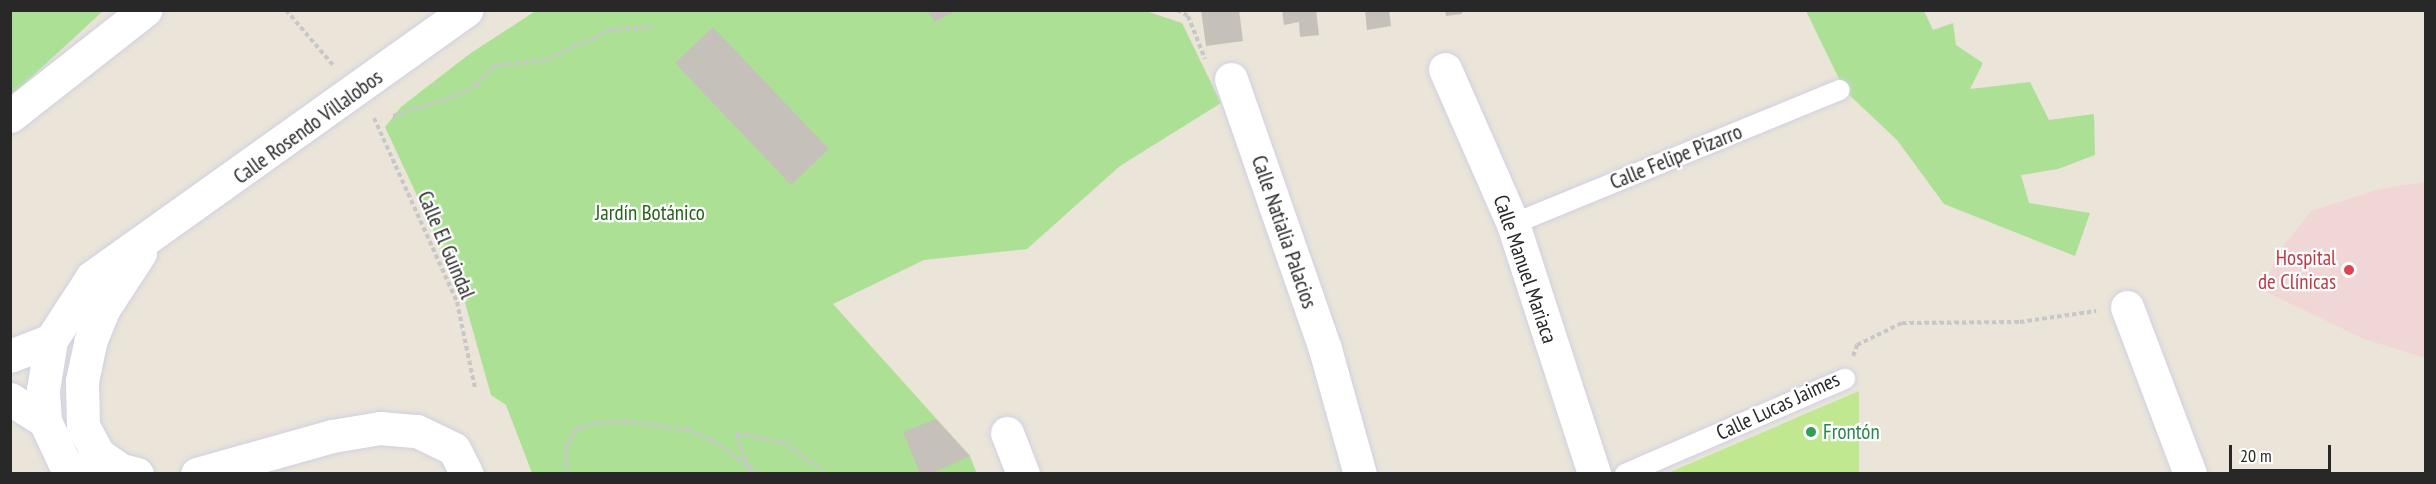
<!DOCTYPE html>
<html>
<head>
<meta charset="utf-8">
<style>
	body { margin:0 }
	#map { position:relative; width:2436px; height:484px; overflow:hidden; background:#eae4d9; font-family:"PT Sans Narrow",sans-serif }
	div>[style] { position:absolute }
	.medical>* { inset:0; background:#f1d6d6 }
	.green>* { inset:0; background:#ace195 }
	.pitch>* { inset:0; background:#bfe891 }
	.building>* { inset:0; background:#c5c0b9 }
	.path>* { height:4px; margin-top:-2px; transform-origin:0; background:repeating-linear-gradient(90deg,#c7c7c7 0 4.5px,transparent 0 7.5px) }
	.roads { filter:drop-shadow(0 0 2px #ced1e1) drop-shadow(0 0 2px #ced1e1) }
	.service>* { height:20px; margin:-10px; padding:0 10px; transform-origin:10px; border-radius:10px; background:#fff }
	.minor>* { height:33px; margin:-16.5px; padding:0 16.5px; transform-origin:16.5px; border-radius:16.5px; background:#fff }
	.secondary>* { height:33px; margin:-16.5px; padding:0 16.5px; transform-origin:16.5px; border-radius:16.5px; background:#fff }
	.dots>* { width:16px; height:16px; translate:-50% -50%; box-sizing:border-box; border:3px solid #fff; border-radius:50% }
	span { translate:-50% -50%; white-space:nowrap; text-align:center; line-height:1.15; -webkit-text-stroke:4.5px #fff; paint-order:stroke }
	.street-label { font-size:21px; color:#282828 }
	.park-label { font-size:21px; color:#26631a }
	.health-label { font-size:21px; color:#be3a42 }
	.right { translate:-100% -50%; text-align:right }
	.leisure-label { font-size:21px; color:#27864d }
	.left { translate:0 -50%; text-align:left }
	.frame { position:absolute; inset:0; border:12px solid #282828; pointer-events:none }
	.scale { position:absolute; left:2229px; top:445px; width:102px; height:27px; box-sizing:border-box; border:3px solid #282828; border-top:0; padding-left:8px; font-size:18px; line-height:21px; white-space:nowrap; color:#282828; -webkit-text-stroke:4px #fff; paint-order:stroke }
</style>
</head>
<body>
<div id="map">
	<div class="medical">
		<div style="clip-path:polygon(2425px 182px,2425px 358px,2364px 339px,2262px 290px,2281px 249px,2311px 211px,2380px 189px)"></div>
	</div>
	<div class="green">
		<div style="clip-path:polygon(537px 10px,1146px 11px,1182px 23px,1221px 103px,1120px 166px,1027px 249px,924px 260px,833px 304px,970px 456px,977px 474px,532px 473px,506px 405px,491px 395px,462px 292px,385px 127px,401px 107px,468px 55px)"></div>
		<div style="clip-path:polygon(11px 11px,103px 11px,11px 96px)"></div>
		<div style="clip-path:polygon(1806px 11px,1924px 11px,1933px 30px,1953px 23px,1956px 45px,1983px 63px,1970px 89px,2030px 82px,2049px 120px,2094px 114px,2095px 155px,2058px 169px,2021px 175px,2029px 203px,2090px 213px,2075px 256px,1944px 204px,1897px 140px,1845px 91px)"></div>
	</div>
	<div class="pitch">
		<div style="clip-path:polygon(1859px 391px,1859px 473px,1668px 473px)"></div>
	</div>
	<div class="building">
		<div style="clip-path:polygon(928px 10px,958px 10px,934px 22px)"></div>
		<div style="clip-path:polygon(1201px 10px,1239px 10px,1243px 41px,1206px 46px)"></div>
		<div style="clip-path:polygon(1282px 10px,1316px 10px,1319px 35px,1300px 37px,1299px 22px,1284px 25px)"></div>
		<div style="clip-path:polygon(1365px 10px,1389px 10px,1391px 26px,1367px 30px)"></div>
		<div style="clip-path:polygon(1445px 10px,1462px 10px,1462px 14px,1446px 16px)"></div>
		<div style="clip-path:polygon(713px 27px,829px 149px,791px 185px,675px 63px)"></div>
		<div style="clip-path:polygon(936px 419px,970px 456px,930px 474px,920px 474px,903px 432px)"></div>
	</div>
	<div class="path">
		<div style="left:286px;top:10px;width:72px;rotate:49.5deg"></div>
		<div style="left:1177px;top:10px;width:13px;rotate:29deg"></div>
		<div style="left:1188px;top:16px;width:46px;rotate:68.4deg"></div>
		<div style="left:393px;top:116px;width:62px;rotate:-17.9deg"></div>
		<div style="left:452px;top:97px;width:27px;rotate:-27deg"></div>
		<div style="left:476px;top:85px;width:26px;rotate:-47deg"></div>
		<div style="left:494px;top:66px;width:51px;rotate:-6.7deg"></div>
		<div style="left:545px;top:60px;width:72px;rotate:-24.4deg"></div>
		<div style="left:611px;top:30px;width:41px;rotate:-4.2deg"></div>
		<div style="left:374px;top:118px;width:202px;rotate:65.7deg"></div>
		<div style="left:457px;top:302px;width:88px;rotate:78.2deg"></div>
		<div style="left:1853px;top:356px;width:12px;rotate:-70deg"></div>
		<div style="left:1857px;top:345px;width:50px;rotate:-26.1deg"></div>
		<div style="left:1902px;top:323px;width:118px;rotate:-0.5deg"></div>
		<div style="left:2020px;top:322px;width:77px;rotate:-8.2deg"></div>
		<div style="left:567px;top:474px;width:27px;rotate:-92deg"></div>
		<div style="left:566px;top:447px;width:20px;rotate:-60deg"></div>
		<div style="left:576px;top:430px;width:16px;rotate:-22deg"></div>
		<div style="left:591px;top:424px;width:33px;rotate:-5deg"></div>
		<div style="left:624px;top:421px;width:65px;rotate:8deg"></div>
		<div style="left:688px;top:430px;width:27px;rotate:24deg"></div>
		<div style="left:713px;top:441px;width:57px;rotate:35.1deg"></div>
		<div style="left:751px;top:474px;width:44px;rotate:-110.1deg"></div>
		<div style="left:736px;top:433px;width:51px;rotate:11.3deg"></div>
		<div style="left:786px;top:443px;width:51px;rotate:37.8deg"></div>
	</div>
	<div class="roads">
		<div class="service">
			<div style="left:1513px;top:224px;width:353px;rotate:-22.3deg"></div>
			<div style="left:1625px;top:474px;width:240px;rotate:-23.4deg"></div>
		</div>
		<div class="minor">
			<div style="left:1445px;top:69px;width:169px;rotate:66.3deg"></div>
			<div style="left:1513px;top:224px;width:263px;rotate:72deg"></div>
			<div style="left:1231px;top:79px;width:286px;rotate:70.8deg"></div>
			<div style="left:1325px;top:349px;width:130px;rotate:74.4deg"></div>
			<div style="left:10px;top:116px;width:172px;rotate:-38.1deg"></div>
			<div style="left:2127px;top:307px;width:178px;rotate:69.3deg"></div>
			<div style="left:1007px;top:433px;width:44px;rotate:68.7deg"></div>
		</div>
		<div class="secondary">
			<div style="left:10px;top:356px;width:44px;rotate:-21.3deg"></div>
			<div style="left:10px;top:399px;width:41px;rotate:32.2deg"></div>
			<div style="left:79px;top:474px;width:19px;rotate:-141deg"></div>
			<div style="left:64px;top:462px;width:45px;rotate:-114.9deg"></div>
			<div style="left:45px;top:421px;width:31px;rotate:-94deg"></div>
			<div style="left:43px;top:390px;width:51px;rotate:-80.9deg"></div>
			<div style="left:51px;top:340px;width:75px;rotate:-56.9deg"></div>
			<div style="left:92px;top:277px;width:460px;rotate:-35.5deg"></div>
			<div style="left:137px;top:474px;width:16px;rotate:-166deg"></div>
			<div style="left:121px;top:470px;width:28px;rotate:-145deg"></div>
			<div style="left:98px;top:454px;width:32px;rotate:-118deg"></div>
			<div style="left:83px;top:426px;width:45px;rotate:-91.3deg"></div>
			<div style="left:82px;top:381px;width:40px;rotate:-78deg"></div>
			<div style="left:90px;top:342px;width:37px;rotate:-68deg"></div>
			<div style="left:104px;top:308px;width:66px;rotate:-56.8deg"></div>
			<div style="left:197px;top:474px;width:140px;rotate:-15.7deg"></div>
			<div style="left:332px;top:436px;width:49px;rotate:-9.5deg"></div>
			<div style="left:380px;top:428px;width:37px;rotate:5deg"></div>
			<div style="left:417px;top:431px;width:41px;rotate:25.9deg"></div>
			<div style="left:454px;top:449px;width:28px;rotate:63deg"></div>
		</div>
	</div>
	<div class="dots">
		<div style="left:2349px;top:270px;background:#e0444e"></div>
		<div style="left:1811px;top:432px;background:#2e9e5b"></div>
	</div>
	<div class="street-label">
		<span style="left:308px;top:127px;rotate:-36deg">Calle Rosendo Villalobos</span>
		<span style="left:1676px;top:157px;rotate:-22deg">Calle Felipe Pizarro</span>
		<span style="left:1284px;top:232px;rotate:71deg">Calle Natialia Palacios</span>
		<span style="left:446px;top:245px;rotate:67deg">Calle El Guindal</span>
		<span style="left:1525px;top:269px;rotate:71deg">Calle Manuel Mariaca</span>
		<span style="left:1778px;top:406px;rotate:-25deg">Calle Lucas Jaimes</span>
	</div>
	<div class="park-label">
		<span style="left:650px;top:213px">Jardín Botánico</span>
	</div>
	<div class="health-label">
		<span class="right" style="left:2336px;top:270px">Hospital<br>de Clínicas</span>
	</div>
	<div class="leisure-label">
		<span class="left" style="left:1823px;top:432px">Frontón</span>
	</div>
	<div class="frame"></div>
	<div class="scale">20 m</div>
</div>
</body>
</html>
